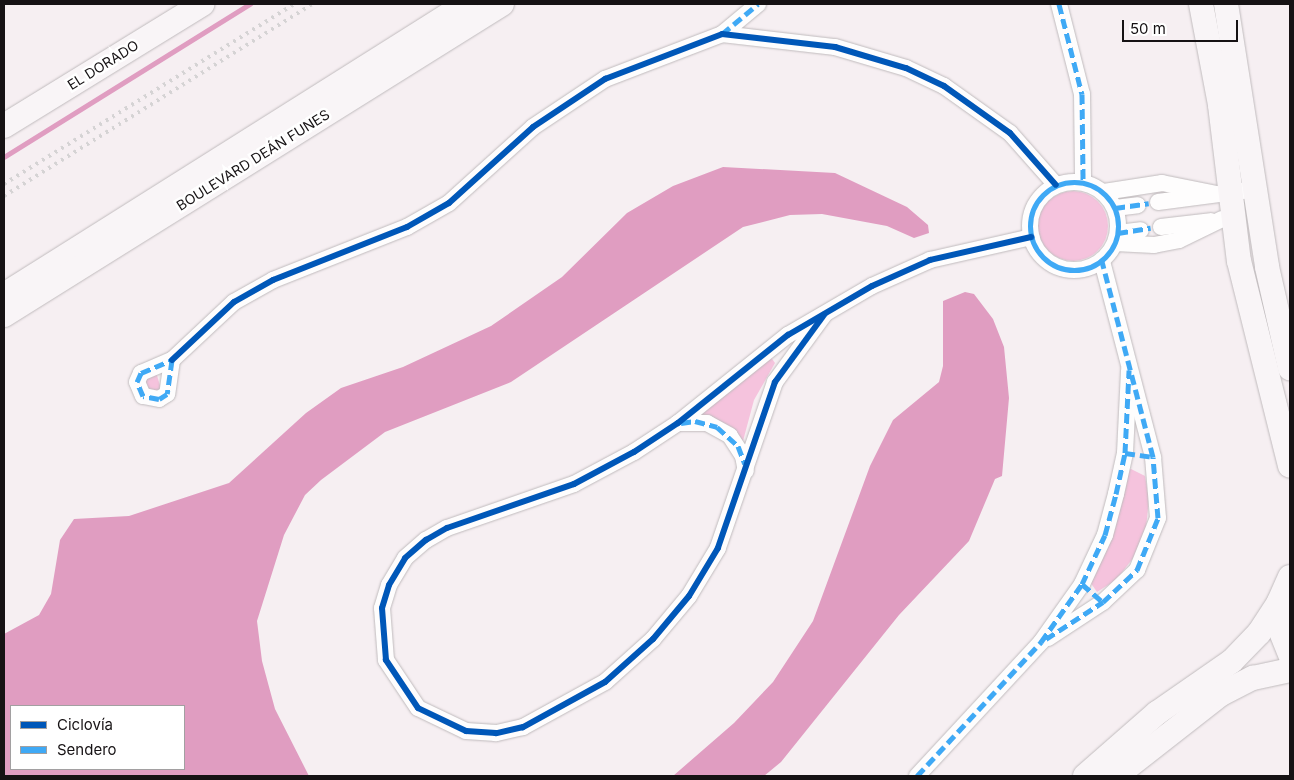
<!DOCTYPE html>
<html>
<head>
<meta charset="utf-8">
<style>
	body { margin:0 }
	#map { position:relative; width:1294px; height:780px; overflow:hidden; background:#f6eff2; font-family:Inter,sans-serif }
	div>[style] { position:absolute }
	.green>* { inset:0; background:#f5c3dd }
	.round { border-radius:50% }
	.water>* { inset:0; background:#e09dc1 }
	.stream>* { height:4.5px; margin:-2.25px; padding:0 2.25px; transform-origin:2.25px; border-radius:2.25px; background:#e09dc1 }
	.roads { filter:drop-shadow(0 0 1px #c0bbbd) drop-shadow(0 0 1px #c0bbbd) }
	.street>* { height:16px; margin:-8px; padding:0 8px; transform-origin:8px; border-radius:8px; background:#fefdfd }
	.street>.ring { margin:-8px; padding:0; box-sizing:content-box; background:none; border:16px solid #fefdfd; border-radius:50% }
	.secondary>* { height:24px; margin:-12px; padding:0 12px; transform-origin:12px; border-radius:12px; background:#f9f5f7 }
	.rail>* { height:4px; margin-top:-2px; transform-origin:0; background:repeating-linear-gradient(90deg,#d5d3d4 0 2.5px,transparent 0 7.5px) }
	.quiet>* { height:5px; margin-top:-2.5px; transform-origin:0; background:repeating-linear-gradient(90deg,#3fa9f5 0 10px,transparent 0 15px) }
	.quiet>.ring { margin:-2.5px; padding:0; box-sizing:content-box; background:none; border:5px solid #3fa9f5; border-radius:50% }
	.cycleway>* { height:6px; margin:-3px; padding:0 3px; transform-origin:3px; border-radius:3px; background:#0057b8 }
	span { translate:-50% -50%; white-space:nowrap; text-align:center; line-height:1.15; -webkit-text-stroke:5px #fff; paint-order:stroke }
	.street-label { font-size:14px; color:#161214 }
	.frame { position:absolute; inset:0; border:5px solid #161214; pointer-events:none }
	.legend { position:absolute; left:10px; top:705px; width:175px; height:65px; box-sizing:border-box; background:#fff; border:1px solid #a2a0a1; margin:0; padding:6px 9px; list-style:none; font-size:15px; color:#161214 }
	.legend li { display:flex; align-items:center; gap:10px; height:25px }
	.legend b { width:25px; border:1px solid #a2a0a1 }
	.scale { position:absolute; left:1122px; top:20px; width:116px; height:22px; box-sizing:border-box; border:2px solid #161214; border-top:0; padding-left:6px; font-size:15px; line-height:18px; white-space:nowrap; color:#161214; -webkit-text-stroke:4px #fff; paint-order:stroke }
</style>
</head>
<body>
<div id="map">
	<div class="green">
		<div class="round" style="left:1038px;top:191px;width:70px;height:70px"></div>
		<div style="clip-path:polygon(770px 356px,775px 363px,754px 400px,743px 441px,702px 418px,701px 413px)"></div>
		<div style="clip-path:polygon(156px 372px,161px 389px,151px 394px,141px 377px)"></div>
		<div style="clip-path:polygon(1131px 469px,1145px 476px,1149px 499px,1146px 528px,1134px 557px,1116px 580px,1097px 592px,1088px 579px,1126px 471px)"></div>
	</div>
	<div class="water">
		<div style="clip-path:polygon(evenodd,723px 167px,835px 173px,907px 207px,928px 225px,929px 233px,914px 238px,887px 226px,822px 214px,790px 215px,743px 227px,511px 382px,385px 432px,321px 480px,305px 495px,284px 535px,257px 621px,262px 661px,275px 709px,309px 776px,4px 776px,4px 634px,39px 615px,51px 594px,60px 540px,74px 519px,129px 516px,229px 483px,306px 413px,341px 388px,403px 367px,491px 326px,562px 277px,627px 213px,673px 186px,723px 167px,11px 706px,184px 706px,184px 769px,11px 769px,11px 706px)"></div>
		<div style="clip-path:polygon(965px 292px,974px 294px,993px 319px,1004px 347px,1009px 398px,1002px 476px,995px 479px,969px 541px,899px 615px,781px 762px,764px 776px,673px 776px,734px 723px,773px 682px,813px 621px,870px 466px,893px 420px,939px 382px,943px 366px,943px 301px)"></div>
	</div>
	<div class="stream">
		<div style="left:4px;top:157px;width:290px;rotate:-31.9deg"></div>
	</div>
	<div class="roads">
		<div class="street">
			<div style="left:1059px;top:4px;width:93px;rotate:75.7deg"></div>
			<div style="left:1082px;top:94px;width:88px;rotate:89.3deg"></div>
			<div style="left:722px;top:34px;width:47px;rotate:-39.8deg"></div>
			<div class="ring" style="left:1030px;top:182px;width:72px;height:72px"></div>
			<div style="left:1104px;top:192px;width:59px;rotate:-8.8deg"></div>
			<div style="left:1162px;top:183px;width:56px;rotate:11.3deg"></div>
			<div style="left:1158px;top:202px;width:100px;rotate:-7.5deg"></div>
			<div style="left:1115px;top:208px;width:23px;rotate:-7deg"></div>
			<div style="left:1161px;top:227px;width:50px;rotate:-6.8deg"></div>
			<div style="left:1118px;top:233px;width:23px;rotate:-7deg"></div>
			<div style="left:1115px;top:243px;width:39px;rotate:3deg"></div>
			<div style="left:1154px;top:245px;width:25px;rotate:-11deg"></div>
			<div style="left:1179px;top:240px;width:48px;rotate:-26deg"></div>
			<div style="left:824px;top:315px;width:83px;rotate:126.2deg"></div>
			<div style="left:775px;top:382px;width:176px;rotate:109deg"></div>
			<div style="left:718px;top:548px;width:56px;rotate:121.1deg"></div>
			<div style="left:689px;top:596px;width:56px;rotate:129.9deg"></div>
			<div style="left:653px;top:639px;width:64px;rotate:138.1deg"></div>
			<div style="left:605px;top:682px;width:94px;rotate:151.2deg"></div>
			<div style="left:523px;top:727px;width:28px;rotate:167deg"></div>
			<div style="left:496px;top:733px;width:30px;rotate:-176deg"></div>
			<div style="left:466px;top:731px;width:53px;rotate:-154.4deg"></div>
			<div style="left:418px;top:708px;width:58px;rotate:-123.7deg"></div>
			<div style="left:386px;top:660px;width:52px;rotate:-94.4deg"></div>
			<div style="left:382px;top:608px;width:24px;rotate:-73deg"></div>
			<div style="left:389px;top:585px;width:31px;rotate:-59deg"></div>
			<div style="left:405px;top:558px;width:28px;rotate:-41deg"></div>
			<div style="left:426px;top:540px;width:24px;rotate:-30deg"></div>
			<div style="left:447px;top:528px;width:134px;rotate:-19.1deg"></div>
			<div style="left:574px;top:484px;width:68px;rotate:-28.1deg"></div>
			<div style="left:634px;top:452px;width:53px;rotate:-33.4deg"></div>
			<div style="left:678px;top:423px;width:141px;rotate:-38.7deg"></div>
			<div style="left:788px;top:335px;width:97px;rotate:-30.3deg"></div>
			<div style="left:872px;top:286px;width:64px;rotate:-24.1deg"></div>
			<div style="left:930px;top:260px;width:104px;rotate:-12.8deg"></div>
			<div style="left:172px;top:360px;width:85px;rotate:-43.1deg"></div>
			<div style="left:234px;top:302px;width:45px;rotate:-29.4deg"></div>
			<div style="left:273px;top:280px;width:144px;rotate:-21.6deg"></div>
			<div style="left:407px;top:227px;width:48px;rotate:-29.7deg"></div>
			<div style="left:449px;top:203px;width:113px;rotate:-42.1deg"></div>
			<div style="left:533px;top:127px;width:87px;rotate:-33.7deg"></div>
			<div style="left:605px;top:79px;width:125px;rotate:-21deg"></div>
			<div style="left:722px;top:34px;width:114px;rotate:6.6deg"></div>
			<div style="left:835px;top:47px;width:74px;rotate:16.5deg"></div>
			<div style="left:906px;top:68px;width:42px;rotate:25.3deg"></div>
			<div style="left:944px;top:86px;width:81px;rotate:35.5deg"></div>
			<div style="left:1010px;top:133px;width:69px;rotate:48.5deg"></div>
			<div style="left:172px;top:360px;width:34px;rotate:98deg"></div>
			<div style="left:167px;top:394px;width:9px;rotate:148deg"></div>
			<div style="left:159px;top:399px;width:16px;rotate:-169deg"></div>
			<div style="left:143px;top:396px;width:15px;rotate:-113deg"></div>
			<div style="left:137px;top:382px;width:10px;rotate:-66deg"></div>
			<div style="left:141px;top:373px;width:34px;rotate:-23deg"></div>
			<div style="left:678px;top:423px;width:29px"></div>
			<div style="left:707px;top:423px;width:26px;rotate:29deg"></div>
			<div style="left:730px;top:436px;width:24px;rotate:57deg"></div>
			<div style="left:743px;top:456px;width:15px;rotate:79deg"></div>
			<div style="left:1048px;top:638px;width:66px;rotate:-33.2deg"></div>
			<div style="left:1103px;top:602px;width:47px;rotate:-43.3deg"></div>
			<div style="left:1137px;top:570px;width:56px;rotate:-68deg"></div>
			<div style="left:1158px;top:518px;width:61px;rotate:-94.7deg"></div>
			<div style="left:1153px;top:457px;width:203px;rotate:-104.6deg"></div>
			<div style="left:917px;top:776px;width:183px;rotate:-47.2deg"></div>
			<div style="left:1041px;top:642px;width:71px;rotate:-54.7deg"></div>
			<div style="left:1082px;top:584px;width:54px;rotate:-64.9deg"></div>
			<div style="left:1105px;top:535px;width:42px;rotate:-75deg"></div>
			<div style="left:1116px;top:494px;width:42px;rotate:-77.6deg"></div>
			<div style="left:1125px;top:453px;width:83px;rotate:-87.2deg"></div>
		</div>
		<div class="secondary">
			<div style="left:1201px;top:4px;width:103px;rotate:79.3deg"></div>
			<div style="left:1220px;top:105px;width:157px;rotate:83.1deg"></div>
			<div style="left:1239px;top:261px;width:211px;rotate:76deg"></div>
			<div style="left:1226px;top:4px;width:266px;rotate:81.1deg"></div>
			<div style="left:1267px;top:267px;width:104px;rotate:77.2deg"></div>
			<div style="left:4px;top:126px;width:233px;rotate:-31.6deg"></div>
			<div style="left:4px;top:295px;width:546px;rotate:-32.21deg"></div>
			<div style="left:4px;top:315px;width:587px;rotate:-31.98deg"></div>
			<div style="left:1290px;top:577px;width:27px;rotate:114deg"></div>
			<div style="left:1279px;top:602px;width:20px;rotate:96deg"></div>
			<div style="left:1277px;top:622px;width:35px;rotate:68deg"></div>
			<div style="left:1085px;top:776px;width:96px;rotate:-41.2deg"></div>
			<div style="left:1157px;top:713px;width:91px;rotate:-34.7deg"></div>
			<div style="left:1232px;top:661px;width:39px;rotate:-46deg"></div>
			<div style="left:1259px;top:633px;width:37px;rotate:-57deg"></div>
			<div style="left:1116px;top:776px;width:133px;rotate:-38deg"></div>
			<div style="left:1221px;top:694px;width:36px;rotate:-27deg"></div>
			<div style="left:1253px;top:678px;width:38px;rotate:-12deg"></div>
		</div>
	</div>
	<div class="rail">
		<div style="left:4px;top:184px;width:341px;rotate:-31.8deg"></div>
		<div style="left:4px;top:196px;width:364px;rotate:-31.9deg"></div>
	</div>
	<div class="quiet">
		<div style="left:1059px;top:4px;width:93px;rotate:75.7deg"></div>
		<div style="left:1082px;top:94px;width:88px;rotate:89.3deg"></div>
		<div style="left:722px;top:34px;width:47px;rotate:-39.8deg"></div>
		<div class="ring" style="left:1030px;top:182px;width:83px;height:83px"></div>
		<div style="left:1115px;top:208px;width:34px;rotate:-8deg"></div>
		<div style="left:1118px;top:233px;width:33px;rotate:-9deg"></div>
		<div style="left:172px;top:360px;width:34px;rotate:98deg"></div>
		<div style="left:167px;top:394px;width:9px;rotate:148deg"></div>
		<div style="left:159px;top:399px;width:16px;rotate:-169deg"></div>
		<div style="left:143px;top:396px;width:15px;rotate:-113deg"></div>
		<div style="left:137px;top:382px;width:10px;rotate:-66deg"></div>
		<div style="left:141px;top:373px;width:34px;rotate:-23deg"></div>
		<div style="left:681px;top:423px;width:14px;rotate:-8deg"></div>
		<div style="left:695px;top:421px;width:23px;rotate:15deg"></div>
		<div style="left:717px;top:427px;width:28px;rotate:42deg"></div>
		<div style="left:738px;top:446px;width:19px;rotate:69deg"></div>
		<div style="left:1125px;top:453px;width:28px;rotate:8deg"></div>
		<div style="left:1082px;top:584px;width:28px;rotate:41deg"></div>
		<div style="left:1046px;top:639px;width:68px;rotate:-33deg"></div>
		<div style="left:1103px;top:602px;width:47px;rotate:-43.3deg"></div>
		<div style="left:1137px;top:570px;width:56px;rotate:-68deg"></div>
		<div style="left:1158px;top:518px;width:61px;rotate:-94.7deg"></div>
		<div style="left:1153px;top:457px;width:203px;rotate:-104.6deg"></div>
		<div style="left:917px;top:776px;width:183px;rotate:-47.2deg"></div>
		<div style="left:1041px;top:642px;width:71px;rotate:-54.7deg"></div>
		<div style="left:1082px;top:584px;width:54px;rotate:-64.9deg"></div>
		<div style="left:1105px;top:535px;width:42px;rotate:-75deg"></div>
		<div style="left:1116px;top:494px;width:42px;rotate:-77.6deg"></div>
		<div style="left:1125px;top:453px;width:83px;rotate:-87.2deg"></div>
	</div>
	<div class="cycleway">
		<div style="left:824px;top:315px;width:83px;rotate:126.2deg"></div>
		<div style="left:775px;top:382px;width:176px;rotate:109deg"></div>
		<div style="left:718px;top:548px;width:56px;rotate:121.1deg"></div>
		<div style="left:689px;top:596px;width:56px;rotate:129.9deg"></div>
		<div style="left:653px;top:639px;width:64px;rotate:138.1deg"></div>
		<div style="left:605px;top:682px;width:94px;rotate:151.2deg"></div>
		<div style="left:523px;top:727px;width:28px;rotate:167deg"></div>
		<div style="left:496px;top:733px;width:30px;rotate:-176deg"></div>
		<div style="left:466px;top:731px;width:53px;rotate:-154.4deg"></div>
		<div style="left:418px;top:708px;width:58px;rotate:-123.7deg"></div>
		<div style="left:386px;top:660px;width:52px;rotate:-94.4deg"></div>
		<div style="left:382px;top:608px;width:24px;rotate:-73deg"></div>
		<div style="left:389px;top:585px;width:31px;rotate:-59deg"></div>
		<div style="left:405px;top:558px;width:28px;rotate:-41deg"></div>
		<div style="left:426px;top:540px;width:24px;rotate:-30deg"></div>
		<div style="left:447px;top:528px;width:134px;rotate:-19.1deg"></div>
		<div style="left:574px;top:484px;width:68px;rotate:-28.1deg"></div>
		<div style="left:634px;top:452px;width:53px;rotate:-33.4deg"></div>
		<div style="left:678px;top:423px;width:141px;rotate:-38.7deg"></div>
		<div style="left:788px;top:335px;width:97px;rotate:-30.3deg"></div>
		<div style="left:872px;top:286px;width:64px;rotate:-24.1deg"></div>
		<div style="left:930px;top:260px;width:104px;rotate:-12.8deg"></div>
		<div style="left:172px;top:360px;width:85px;rotate:-43.1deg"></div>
		<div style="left:234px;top:302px;width:45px;rotate:-29.4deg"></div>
		<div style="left:273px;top:280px;width:144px;rotate:-21.6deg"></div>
		<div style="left:407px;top:227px;width:48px;rotate:-29.7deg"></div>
		<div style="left:449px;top:203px;width:113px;rotate:-42.1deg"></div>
		<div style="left:533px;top:127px;width:87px;rotate:-33.7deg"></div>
		<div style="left:605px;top:79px;width:125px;rotate:-21deg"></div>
		<div style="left:722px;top:34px;width:114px;rotate:6.6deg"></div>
		<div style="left:835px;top:47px;width:74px;rotate:16.5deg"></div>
		<div style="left:906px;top:68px;width:42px;rotate:25.3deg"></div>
		<div style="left:944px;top:86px;width:81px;rotate:35.5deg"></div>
		<div style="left:1010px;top:133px;width:69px;rotate:48.5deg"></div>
	</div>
	<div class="street-label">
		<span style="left:103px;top:65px;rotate:-32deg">EL DORADO</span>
		<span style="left:253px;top:160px;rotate:-32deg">BOULEVARD DEÁN FUNES</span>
	</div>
	<div class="frame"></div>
	<ul class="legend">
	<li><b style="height:6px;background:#0057b8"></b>Ciclovía</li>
	<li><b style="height:6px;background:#3fa9f5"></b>Sendero</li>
	</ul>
	<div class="scale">50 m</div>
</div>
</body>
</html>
